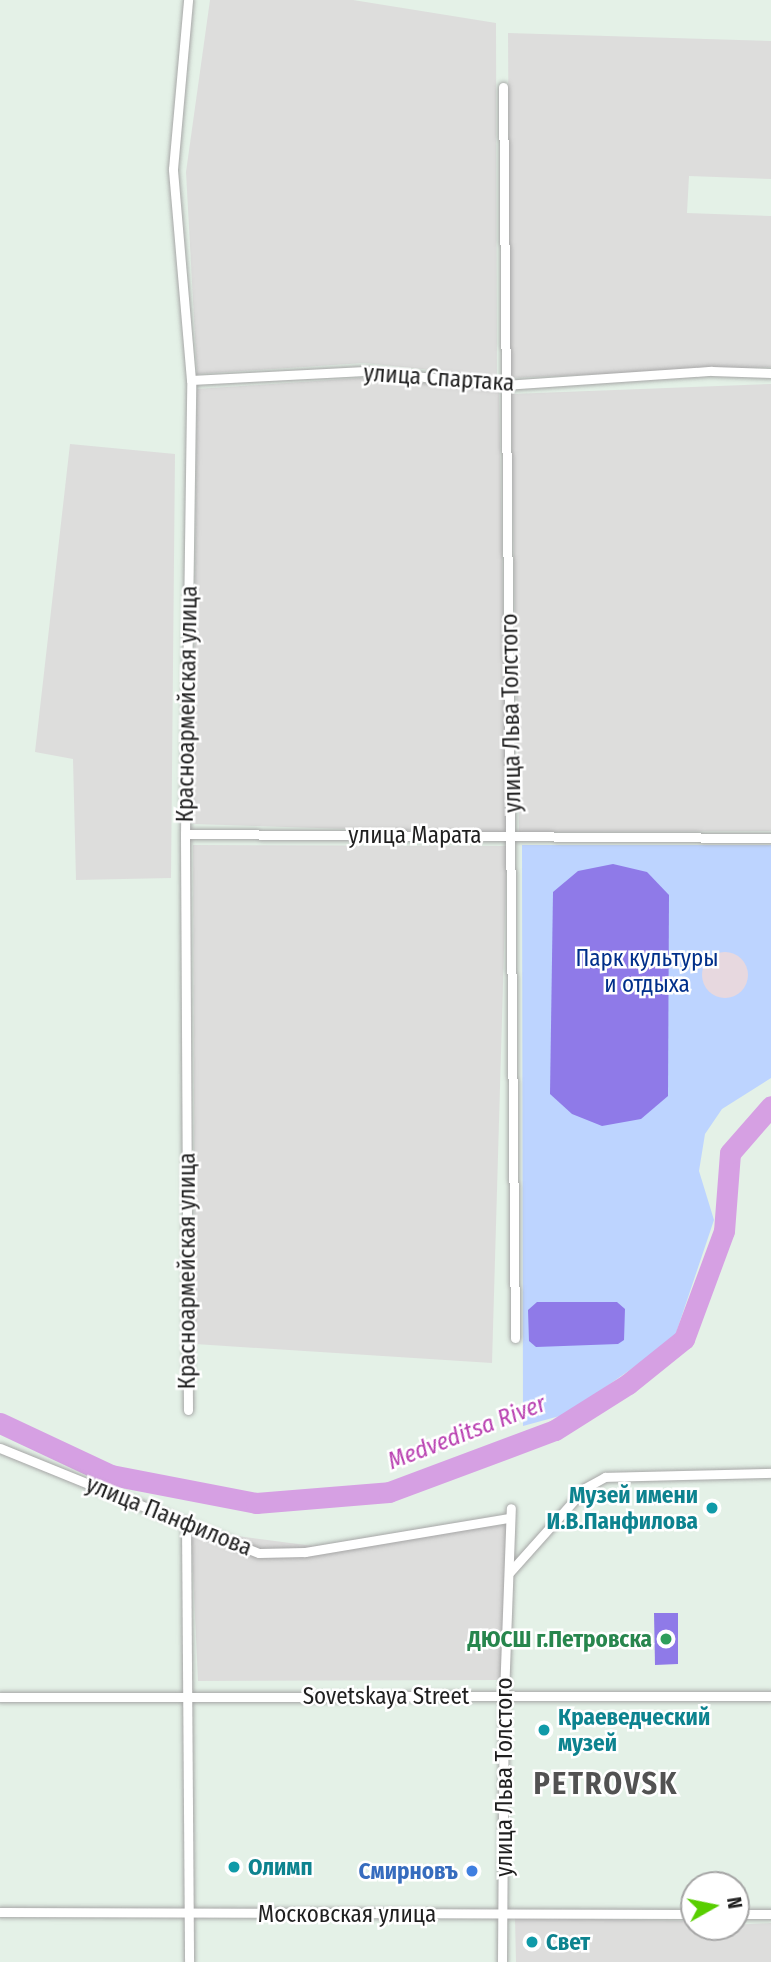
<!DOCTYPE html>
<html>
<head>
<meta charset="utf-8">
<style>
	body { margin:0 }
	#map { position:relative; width:771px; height:1962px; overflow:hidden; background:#e4f1e7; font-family:"Fira Sans Condensed",sans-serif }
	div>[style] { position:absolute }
	.residential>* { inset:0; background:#dddddc }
	.park>* { inset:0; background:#bdd4ff }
	.pitch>* { inset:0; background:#8f7ae8 }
	.plaza>* { inset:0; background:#e7d8df }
	.round { border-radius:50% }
	.river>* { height:21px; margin:-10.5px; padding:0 10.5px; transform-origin:10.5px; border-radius:10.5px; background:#d6a0e3 }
	.roads { filter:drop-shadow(0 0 2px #a6a6a6) drop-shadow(0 0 2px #a6a6a6) }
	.minor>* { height:9px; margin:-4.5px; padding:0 4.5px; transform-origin:4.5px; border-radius:4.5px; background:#fff }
	.dots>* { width:19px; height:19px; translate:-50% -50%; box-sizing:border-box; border:4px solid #fff; border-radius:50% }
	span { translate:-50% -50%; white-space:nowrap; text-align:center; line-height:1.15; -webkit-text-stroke:5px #fff; paint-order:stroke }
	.street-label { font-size:23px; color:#1f1f1f }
	.park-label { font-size:23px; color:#002f8a }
	.culture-label { font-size:23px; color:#0d838f; font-weight:700 }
	.right { translate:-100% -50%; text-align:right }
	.left { translate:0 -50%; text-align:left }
	.leisure-label { font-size:23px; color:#27864d; font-weight:700 }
	.shop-label { font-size:23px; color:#366cbe; font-weight:700 }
	.water-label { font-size:24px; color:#b941b1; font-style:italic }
	.district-label { font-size:30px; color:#525252; font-weight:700; letter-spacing:2px }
	.north { position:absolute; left:680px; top:1871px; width:70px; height:70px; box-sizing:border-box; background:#fff; border:2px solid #a5a5a5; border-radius:50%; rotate:81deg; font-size:19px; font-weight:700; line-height:28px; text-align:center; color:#1f1f1f }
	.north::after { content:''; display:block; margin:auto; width:24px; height:32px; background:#58ce00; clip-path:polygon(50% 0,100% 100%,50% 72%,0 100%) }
</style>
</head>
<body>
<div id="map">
	<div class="residential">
		<div style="clip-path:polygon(210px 0,353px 0,496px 23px,497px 377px,364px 363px,197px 374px,186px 172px)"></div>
		<div style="clip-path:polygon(508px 33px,771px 41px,771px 179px,689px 176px,687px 213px,771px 216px,771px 367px,510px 378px)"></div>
		<div style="clip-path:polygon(360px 378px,499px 389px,507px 834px,193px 824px,197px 389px)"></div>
		<div style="clip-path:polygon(771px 384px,771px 831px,519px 832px,511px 394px)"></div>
		<div style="clip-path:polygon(70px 444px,175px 454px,171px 878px,76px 880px,73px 759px,35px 752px)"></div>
		<div style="clip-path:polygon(193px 845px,507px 846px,492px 1363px,195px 1344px)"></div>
		<div style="clip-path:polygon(511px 1524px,503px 1680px,198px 1681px,191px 1530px,313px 1546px)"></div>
		<div style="clip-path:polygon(515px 1918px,694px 1921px,694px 1927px,771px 1923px,771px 1962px,516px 1962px)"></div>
	</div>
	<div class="park">
		<div style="clip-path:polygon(522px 845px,771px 845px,771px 1078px,722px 1109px,705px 1134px,699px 1171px,714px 1220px,674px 1339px,567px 1414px,523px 1426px)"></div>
	</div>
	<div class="pitch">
		<div style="clip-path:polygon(613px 864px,647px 872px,669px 895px,668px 1096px,641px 1119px,602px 1126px,572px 1114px,550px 1094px,553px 892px,578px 871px)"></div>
		<div style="clip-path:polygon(537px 1302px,617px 1302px,625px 1309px,624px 1340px,618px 1344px,536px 1347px,529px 1341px,528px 1310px)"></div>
		<div style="clip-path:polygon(654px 1613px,678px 1613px,678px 1664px,655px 1665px)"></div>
	</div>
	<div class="plaza">
		<div class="round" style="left:702px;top:952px;width:46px;height:46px"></div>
	</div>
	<div class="river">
		<div style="left:0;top:1423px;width:123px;rotate:25.1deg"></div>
		<div style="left:111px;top:1475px;width:148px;rotate:10.9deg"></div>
		<div style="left:256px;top:1503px;width:133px;rotate:-4.7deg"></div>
		<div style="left:389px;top:1492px;width:177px;rotate:-20.5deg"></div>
		<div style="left:555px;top:1430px;width:86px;rotate:-32.2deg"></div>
		<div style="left:628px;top:1384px;width:72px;rotate:-38.8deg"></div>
		<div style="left:684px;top:1339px;width:115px;rotate:-69.7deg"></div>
		<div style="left:724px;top:1231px;width:78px;rotate:-85.6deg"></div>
		<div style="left:730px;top:1153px;width:62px;rotate:-48.9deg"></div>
	</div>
	<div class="roads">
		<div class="minor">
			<div style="left:503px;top:87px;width:1251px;rotate:89.45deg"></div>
			<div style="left:191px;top:380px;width:174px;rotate:-3deg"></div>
			<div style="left:365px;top:371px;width:140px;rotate:5.8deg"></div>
			<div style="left:504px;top:385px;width:208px;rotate:-3.9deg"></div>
			<div style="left:712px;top:371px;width:59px;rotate:1.9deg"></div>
			<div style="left:185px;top:834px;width:586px;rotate:0.39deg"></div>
			<div style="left:188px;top:1410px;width:576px;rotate:-90.3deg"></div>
			<div style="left:185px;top:834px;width:454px;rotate:-89.2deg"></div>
			<div style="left:191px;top:380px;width:212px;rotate:-94.9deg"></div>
			<div style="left:173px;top:169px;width:170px;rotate:-84.9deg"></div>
			<div style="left:0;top:1448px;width:279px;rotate:22.1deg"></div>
			<div style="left:259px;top:1553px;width:46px;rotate:-1.2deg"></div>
			<div style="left:305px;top:1552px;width:207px;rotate:-9.5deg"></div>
			<div style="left:186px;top:1522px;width:440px;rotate:89.6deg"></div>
			<div style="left:509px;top:1573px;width:114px;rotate:-48.2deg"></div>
			<div style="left:585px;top:1488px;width:23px;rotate:-29deg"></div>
			<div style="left:605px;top:1477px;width:166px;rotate:-1.4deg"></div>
			<div style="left:0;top:1697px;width:771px;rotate:-0.07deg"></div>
			<div style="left:0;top:1912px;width:694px;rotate:0.17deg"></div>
			<div style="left:736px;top:1914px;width:35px"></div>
			<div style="left:502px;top:1962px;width:267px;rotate:-89.6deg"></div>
			<div style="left:504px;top:1695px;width:187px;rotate:-87.9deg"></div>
		</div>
	</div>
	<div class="dots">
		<div style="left:712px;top:1508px;background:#0f9aa8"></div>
		<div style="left:666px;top:1639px;background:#2e9e5b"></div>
		<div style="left:544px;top:1730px;background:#0f9aa8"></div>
		<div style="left:234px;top:1867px;background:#0f9aa8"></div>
		<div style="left:472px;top:1871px;background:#3f7fe0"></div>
		<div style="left:532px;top:1942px;background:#0f9aa8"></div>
	</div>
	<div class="street-label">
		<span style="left:439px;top:378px;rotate:4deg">улица Спартака</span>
		<span style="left:187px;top:704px;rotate:-89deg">Красноармейская улица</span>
		<span style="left:511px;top:713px;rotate:-91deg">улица Льва Толстого</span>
		<span style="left:415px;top:835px">улица Марата</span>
		<span style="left:187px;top:1271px;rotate:-90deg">Красноармейская улица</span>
		<span style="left:169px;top:1516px;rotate:22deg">улица Панфилова</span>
		<span style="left:386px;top:1696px">Sovetskaya Street</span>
		<span style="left:504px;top:1777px;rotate:-90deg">улица Льва Толстого</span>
		<span style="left:347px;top:1914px">Московская улица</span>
	</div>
	<div class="park-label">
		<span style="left:647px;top:971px">Парк культуры<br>и отдыха</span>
	</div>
	<div class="culture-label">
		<span class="right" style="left:698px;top:1508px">Музей имени<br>И.В.Панфилова</span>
		<span class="left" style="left:558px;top:1730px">Краеведческий<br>музей</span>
		<span class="left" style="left:248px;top:1867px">Олимп</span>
		<span class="left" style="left:546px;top:1942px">Свет</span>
	</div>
	<div class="leisure-label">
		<span class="right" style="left:652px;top:1639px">ДЮСШ г.Петровска</span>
	</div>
	<div class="shop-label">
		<span class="right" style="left:458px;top:1871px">Смирновъ</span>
	</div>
	<div class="water-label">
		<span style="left:467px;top:1433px;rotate:-21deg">Medveditsa River</span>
	</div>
	<div class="district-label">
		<span style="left:606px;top:1784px">PETROVSK</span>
	</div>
	<div class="north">N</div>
</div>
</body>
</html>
